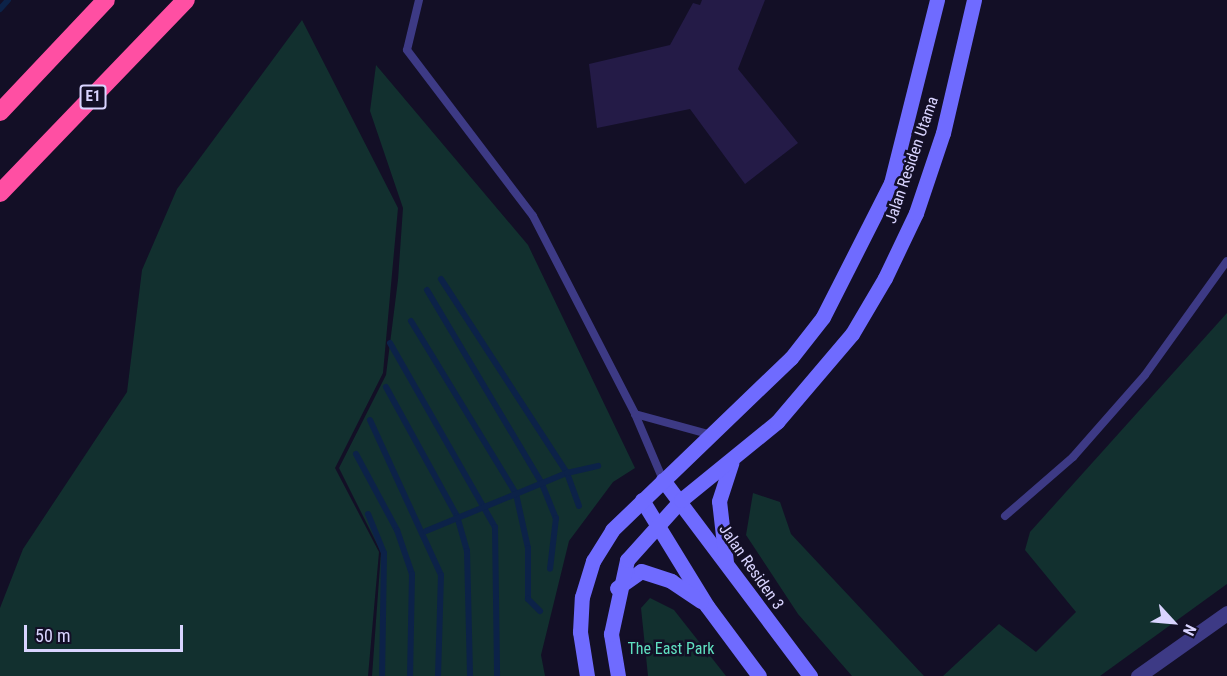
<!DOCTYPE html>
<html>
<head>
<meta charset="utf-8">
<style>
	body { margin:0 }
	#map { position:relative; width:1227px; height:676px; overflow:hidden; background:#130f26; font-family:"Roboto Condensed",sans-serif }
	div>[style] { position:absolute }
	.green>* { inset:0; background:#12302f }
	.stream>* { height:6px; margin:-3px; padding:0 3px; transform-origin:3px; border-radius:3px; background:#0c2248 }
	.building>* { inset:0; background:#241b47 }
	.lane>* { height:8px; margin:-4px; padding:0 4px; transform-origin:4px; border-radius:4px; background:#3d3a85 }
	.street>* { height:15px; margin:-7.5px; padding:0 7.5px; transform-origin:7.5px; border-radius:7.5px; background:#3d3a85 }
	.secondary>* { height:15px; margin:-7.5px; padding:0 7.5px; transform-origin:7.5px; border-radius:7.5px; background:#6f6bff }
	.highway>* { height:18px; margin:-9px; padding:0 9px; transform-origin:9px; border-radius:9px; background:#ff4fa3 }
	span { translate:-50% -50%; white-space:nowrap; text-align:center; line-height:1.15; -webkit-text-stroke:5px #130f26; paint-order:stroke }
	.shield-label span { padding:2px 4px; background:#130f26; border:2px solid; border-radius:4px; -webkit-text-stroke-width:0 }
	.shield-label { font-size:15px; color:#d9d4ff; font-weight:700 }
	.street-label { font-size:16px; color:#d9d4ff }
	.park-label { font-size:16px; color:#5fe0c0 }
	.north { position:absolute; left:1143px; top:592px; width:60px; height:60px; -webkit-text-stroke:4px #130f26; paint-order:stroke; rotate:116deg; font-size:16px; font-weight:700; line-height:24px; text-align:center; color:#d9d4ff }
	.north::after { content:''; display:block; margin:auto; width:21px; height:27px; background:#d9d4ff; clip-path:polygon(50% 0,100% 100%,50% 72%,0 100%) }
	.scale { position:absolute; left:24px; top:625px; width:159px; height:27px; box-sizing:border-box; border:3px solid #d9d4ff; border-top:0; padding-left:8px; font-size:18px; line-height:21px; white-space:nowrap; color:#d9d4ff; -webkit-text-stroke:4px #130f26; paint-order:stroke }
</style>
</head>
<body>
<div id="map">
	<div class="green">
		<div style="clip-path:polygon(302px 20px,398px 208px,383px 373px,335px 468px,379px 552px,368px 676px,0 676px,0 608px,23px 549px,127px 392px,142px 270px,177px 189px)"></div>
		<div style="clip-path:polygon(376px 65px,528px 245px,635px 468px,613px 482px,569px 541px,541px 655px,545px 676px,372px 676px,381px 552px,339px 468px,386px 375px,398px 280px,403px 208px,370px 111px)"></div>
		<div style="clip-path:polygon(1227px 313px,1227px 584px,1100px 676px,943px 676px,999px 624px,1036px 652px,1076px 612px,1025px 550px,1030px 532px)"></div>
		<div style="clip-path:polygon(753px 493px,780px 502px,791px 534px,924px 676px,852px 676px,798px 614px,746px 535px)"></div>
		<div style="clip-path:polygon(650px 598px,674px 610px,726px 676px,648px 676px,641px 608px)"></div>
	</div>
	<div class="stream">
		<div style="left:0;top:9px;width:12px;rotate:-48deg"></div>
		<div style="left:441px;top:279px;width:231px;rotate:57deg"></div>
		<div style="left:567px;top:473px;width:35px;rotate:70deg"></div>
		<div style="left:427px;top:290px;width:226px;rotate:59.3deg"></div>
		<div style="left:542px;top:484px;width:37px;rotate:68deg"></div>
		<div style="left:556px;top:518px;width:51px;rotate:96.7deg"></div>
		<div style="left:411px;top:321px;width:202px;rotate:58.7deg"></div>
		<div style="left:516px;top:494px;width:55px;rotate:77.5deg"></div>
		<div style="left:528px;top:548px;width:51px;rotate:90deg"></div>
		<div style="left:528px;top:599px;width:17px;rotate:45deg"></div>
		<div style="left:390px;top:343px;width:212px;rotate:60.3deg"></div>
		<div style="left:495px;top:527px;width:149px;rotate:89.2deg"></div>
		<div style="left:386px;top:387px;width:147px;rotate:61.2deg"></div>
		<div style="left:457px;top:516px;width:36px;rotate:74deg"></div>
		<div style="left:467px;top:551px;width:125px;rotate:88.6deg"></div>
		<div style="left:370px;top:420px;width:170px;rotate:65.4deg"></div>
		<div style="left:441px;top:575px;width:101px;rotate:91.7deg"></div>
		<div style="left:356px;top:454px;width:86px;rotate:61.7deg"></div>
		<div style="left:397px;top:530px;width:46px;rotate:71.2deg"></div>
		<div style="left:412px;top:574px;width:102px;rotate:91.1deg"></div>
		<div style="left:368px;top:514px;width:42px;rotate:67.7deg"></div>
		<div style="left:384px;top:553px;width:123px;rotate:90.9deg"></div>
		<div style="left:426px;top:531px;width:152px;rotate:-22.4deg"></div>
		<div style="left:567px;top:473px;width:32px;rotate:-13deg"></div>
	</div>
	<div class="building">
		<div style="clip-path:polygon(702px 0,765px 0,738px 69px,798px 143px,745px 184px,690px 109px,597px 128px,589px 64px,670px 45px,693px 3px,700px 5px)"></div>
	</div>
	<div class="lane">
		<div style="left:419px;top:0;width:51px;rotate:103.5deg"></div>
		<div style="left:407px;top:50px;width:208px;rotate:52.8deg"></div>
		<div style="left:533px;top:216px;width:223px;rotate:62.7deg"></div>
		<div style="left:635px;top:414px;width:72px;rotate:67deg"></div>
		<div style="left:635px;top:414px;width:80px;rotate:15.3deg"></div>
		<div style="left:1005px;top:516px;width:90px;rotate:-40.9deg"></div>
		<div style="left:1073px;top:457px;width:109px;rotate:-48.7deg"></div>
		<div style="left:1145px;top:375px;width:140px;rotate:-54.3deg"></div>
	</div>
	<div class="street">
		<div style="left:1138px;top:676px;width:109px;rotate:-35.3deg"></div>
	</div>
	<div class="secondary">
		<div style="left:663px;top:480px;width:245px;rotate:53.1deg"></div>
		<div style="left:642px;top:500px;width:124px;rotate:58.5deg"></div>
		<div style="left:707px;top:606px;width:87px;rotate:53.4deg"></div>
		<div style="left:726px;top:562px;width:61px;rotate:-96.5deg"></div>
		<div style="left:719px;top:501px;width:40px;rotate:-72deg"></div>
		<div style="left:617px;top:588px;width:29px;rotate:-35deg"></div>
		<div style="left:641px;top:571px;width:32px;rotate:18deg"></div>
		<div style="left:671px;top:581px;width:36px;rotate:34deg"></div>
		<div style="left:587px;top:676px;width:45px;rotate:-99deg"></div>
		<div style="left:580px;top:632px;width:35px;rotate:-87deg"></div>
		<div style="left:582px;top:597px;width:38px;rotate:-73deg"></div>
		<div style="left:593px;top:561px;width:36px;rotate:-58deg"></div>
		<div style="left:612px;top:530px;width:248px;rotate:-43.9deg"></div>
		<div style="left:791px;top:358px;width:52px;rotate:-52deg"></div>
		<div style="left:823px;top:317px;width:150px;rotate:-63.1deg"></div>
		<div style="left:891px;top:183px;width:189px;rotate:-75.9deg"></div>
		<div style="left:618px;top:676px;width:43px;rotate:-99.5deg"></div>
		<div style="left:611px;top:634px;width:76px;rotate:-77.8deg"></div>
		<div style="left:627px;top:560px;width:81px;rotate:-48deg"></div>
		<div style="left:681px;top:500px;width:124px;rotate:-39.1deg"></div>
		<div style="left:777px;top:422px;width:116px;rotate:-49.6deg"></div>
		<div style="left:852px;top:334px;width:65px;rotate:-59.5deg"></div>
		<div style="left:885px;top:278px;width:72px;rotate:-64.5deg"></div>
		<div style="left:916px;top:213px;width:84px;rotate:-71.4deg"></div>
		<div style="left:943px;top:133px;width:137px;rotate:-76.9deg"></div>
	</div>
	<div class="highway">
		<div style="left:0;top:112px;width:154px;rotate:-46.6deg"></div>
		<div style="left:0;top:193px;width:268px;rotate:-46.1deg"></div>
	</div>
	<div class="shield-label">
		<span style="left:93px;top:97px">E1</span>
	</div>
	<div class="street-label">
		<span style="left:912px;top:160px;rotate:-71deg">Jalan Residen Utama</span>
		<span style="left:751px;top:567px;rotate:55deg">Jalan Residen 3</span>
	</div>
	<div class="park-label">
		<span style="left:671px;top:649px">The East Park</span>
	</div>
	<div class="north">N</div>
	<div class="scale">50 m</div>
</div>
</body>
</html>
